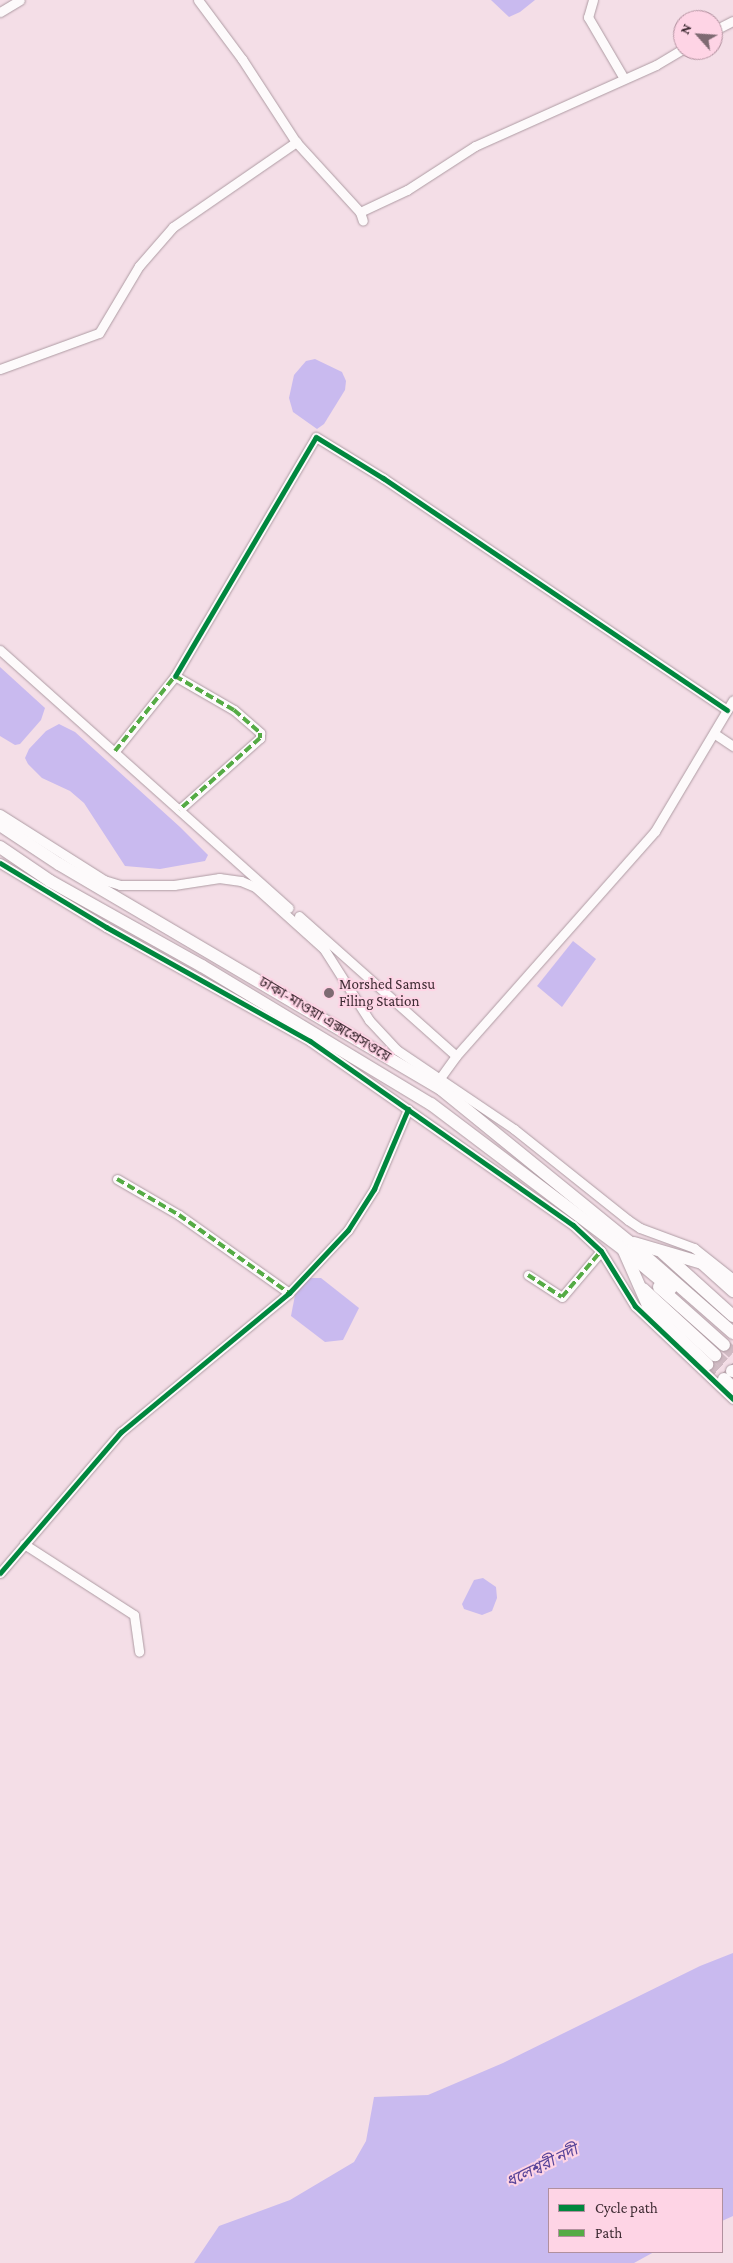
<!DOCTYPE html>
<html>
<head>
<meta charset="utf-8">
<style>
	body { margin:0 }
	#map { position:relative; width:733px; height:2263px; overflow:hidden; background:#f4dee7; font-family:"Crimson Pro","Noto Sans Bengali",serif }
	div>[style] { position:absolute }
	.water>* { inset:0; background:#c9baef }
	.highway-tunnel>* { height:12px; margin-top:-6px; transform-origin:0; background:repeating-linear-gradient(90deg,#d0bac3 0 12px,transparent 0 18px) }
	.roads { filter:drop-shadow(0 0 1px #ae9ba3) drop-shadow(0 0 1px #ae9ba3) }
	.minor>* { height:9px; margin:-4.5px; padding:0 4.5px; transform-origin:4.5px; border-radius:4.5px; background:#fdfafb }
	.highway>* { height:12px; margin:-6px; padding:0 6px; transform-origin:6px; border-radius:6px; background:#fdfafb }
	.quiet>* { height:4px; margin-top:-2px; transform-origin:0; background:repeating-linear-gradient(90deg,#55ab45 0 8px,transparent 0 12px) }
	.cycleway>* { height:5px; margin:-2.5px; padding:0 2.5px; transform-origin:2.5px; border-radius:2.5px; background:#00873e }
	.dots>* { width:14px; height:14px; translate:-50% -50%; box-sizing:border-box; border:2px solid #fed4e5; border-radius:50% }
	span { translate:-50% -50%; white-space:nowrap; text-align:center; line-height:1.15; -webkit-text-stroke:4px #fed4e5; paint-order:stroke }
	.poi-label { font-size:15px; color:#3e2b33 }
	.left { translate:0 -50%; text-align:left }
	.street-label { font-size:15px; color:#3e2b33 }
	.water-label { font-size:16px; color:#594599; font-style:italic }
	.legend { position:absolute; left:548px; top:2188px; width:175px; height:65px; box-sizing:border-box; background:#fed4e5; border:1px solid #b1909e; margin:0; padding:6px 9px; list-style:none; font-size:15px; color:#3e2b33 }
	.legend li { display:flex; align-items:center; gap:10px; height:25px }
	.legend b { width:25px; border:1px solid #b1909e }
	.north { position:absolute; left:673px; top:10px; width:50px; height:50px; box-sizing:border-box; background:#fed4e5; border:1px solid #b1909e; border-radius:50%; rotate:296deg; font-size:14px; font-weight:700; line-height:20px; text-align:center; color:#3e2b33 }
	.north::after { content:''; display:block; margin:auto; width:18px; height:22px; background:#7e6a72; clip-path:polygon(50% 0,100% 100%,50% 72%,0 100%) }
</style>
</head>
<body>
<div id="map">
	<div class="water">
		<div style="clip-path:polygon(491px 0,535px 0,520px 12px,509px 17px)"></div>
		<div style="clip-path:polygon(315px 359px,342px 372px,346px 381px,345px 390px,324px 424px,317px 429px,293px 412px,289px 398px,294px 375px,306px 361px)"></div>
		<div style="clip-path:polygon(0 667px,45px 708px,41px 720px,20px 744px,15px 745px,0 736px)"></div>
		<div style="clip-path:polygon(59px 724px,75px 732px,180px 827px,208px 855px,205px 861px,160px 869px,125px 866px,84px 803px,70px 791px,42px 778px,28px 764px,25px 758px,29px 749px,46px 731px)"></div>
		<div style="clip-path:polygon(573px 941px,596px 959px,562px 1007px,537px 986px)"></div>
		<div style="clip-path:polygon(309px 1278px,321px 1278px,359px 1308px,343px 1340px,325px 1342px,291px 1316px,295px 1295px)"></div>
		<div style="clip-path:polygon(483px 1578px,496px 1587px,497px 1598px,492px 1611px,482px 1615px,464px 1609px,462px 1604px,474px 1580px)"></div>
		<div style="clip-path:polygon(733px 1953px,733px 2216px,722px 2221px,722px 2189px,549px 2189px,549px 2252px,654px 2252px,634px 2263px,194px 2263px,219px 2226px,290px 2200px,354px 2162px,366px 2141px,374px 2097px,428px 2095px,503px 2063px,700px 1966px)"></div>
	</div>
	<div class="highway-tunnel">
		<div style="left:724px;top:1345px;width:12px;rotate:42deg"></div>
		<div style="left:715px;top:1355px;width:23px;rotate:43deg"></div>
		<div style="left:707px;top:1364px;width:23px;rotate:41deg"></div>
	</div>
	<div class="roads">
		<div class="minor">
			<div style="left:198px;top:0;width:74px;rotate:53.3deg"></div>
			<div style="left:242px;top:59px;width:99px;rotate:57deg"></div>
			<div style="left:296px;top:142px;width:95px;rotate:47.6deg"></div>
			<div style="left:360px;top:212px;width:9px;rotate:72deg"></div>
			<div style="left:593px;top:0;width:18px;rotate:106deg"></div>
			<div style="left:588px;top:17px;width:69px;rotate:59.7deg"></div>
			<div style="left:0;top:12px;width:23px;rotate:-31deg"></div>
			<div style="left:713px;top:31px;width:22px;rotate:-27deg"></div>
			<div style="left:360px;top:212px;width:52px;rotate:-25.1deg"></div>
			<div style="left:407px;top:190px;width:81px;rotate:-32.9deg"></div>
			<div style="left:475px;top:146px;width:198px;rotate:-24.1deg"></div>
			<div style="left:656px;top:65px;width:31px;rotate:-31deg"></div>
			<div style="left:0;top:369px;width:105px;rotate:-20deg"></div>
			<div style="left:99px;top:333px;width:78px;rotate:-59.2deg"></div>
			<div style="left:139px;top:266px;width:52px;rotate:-48.9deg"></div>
			<div style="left:173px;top:227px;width:150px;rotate:-34.6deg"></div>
			<div style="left:0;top:650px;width:387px;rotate:41.8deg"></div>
			<div style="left:175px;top:676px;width:277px;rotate:-59.5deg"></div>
			<div style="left:316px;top:437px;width:79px;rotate:31.5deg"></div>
			<div style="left:383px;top:478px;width:415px;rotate:34deg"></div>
			<div style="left:715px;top:734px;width:22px;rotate:34deg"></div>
			<div style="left:115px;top:751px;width:96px;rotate:-51.3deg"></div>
			<div style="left:175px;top:676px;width:68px;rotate:30deg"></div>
			<div style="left:234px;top:710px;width:35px;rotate:41deg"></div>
			<div style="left:260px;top:733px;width:5px;rotate:90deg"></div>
			<div style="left:260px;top:738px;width:108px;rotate:138.4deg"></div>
			<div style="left:0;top:814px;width:123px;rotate:32.4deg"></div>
			<div style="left:104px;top:880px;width:17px;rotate:17deg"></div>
			<div style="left:120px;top:885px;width:54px"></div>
			<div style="left:174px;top:885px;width:46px;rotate:-8.8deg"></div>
			<div style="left:219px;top:878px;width:22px;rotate:8deg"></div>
			<div style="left:241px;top:881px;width:15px;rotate:23deg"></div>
			<div style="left:255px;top:887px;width:93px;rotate:41.9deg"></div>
			<div style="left:324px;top:949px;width:84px;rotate:57.6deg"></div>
			<div style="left:369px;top:1020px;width:41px;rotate:47deg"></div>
			<div style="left:397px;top:1050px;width:141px;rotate:34deg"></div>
			<div style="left:514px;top:1129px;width:146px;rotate:38.6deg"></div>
			<div style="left:628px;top:1220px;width:14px;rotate:34deg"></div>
			<div style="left:640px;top:1228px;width:58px;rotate:20.3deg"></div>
			<div style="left:694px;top:1248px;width:50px;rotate:38.5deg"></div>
			<div style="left:0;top:863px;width:124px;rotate:31.1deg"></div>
			<div style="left:106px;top:927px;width:234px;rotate:29.2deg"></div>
			<div style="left:310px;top:1041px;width:321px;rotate:35deg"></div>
			<div style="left:573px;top:1225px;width:38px;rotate:43deg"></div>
			<div style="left:601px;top:1251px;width:65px;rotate:58.3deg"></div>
			<div style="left:635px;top:1306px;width:135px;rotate:43.5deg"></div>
			<div style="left:299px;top:916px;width:210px;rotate:41.7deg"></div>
			<div style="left:456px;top:1056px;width:27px;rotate:126deg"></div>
			<div style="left:456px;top:1056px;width:300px;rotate:-48.5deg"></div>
			<div style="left:655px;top:831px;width:152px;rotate:-59.2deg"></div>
			<div style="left:117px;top:1179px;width:72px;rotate:30.1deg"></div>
			<div style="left:179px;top:1215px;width:135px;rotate:35.3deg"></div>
			<div style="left:528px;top:1275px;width:40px;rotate:32.9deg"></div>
			<div style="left:562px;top:1297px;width:60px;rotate:-49.7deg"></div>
			<div style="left:24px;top:1544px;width:131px;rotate:32.8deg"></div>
			<div style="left:134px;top:1615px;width:37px;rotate:82deg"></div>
			<div style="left:0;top:1573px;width:186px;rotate:-49.4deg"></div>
			<div style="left:121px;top:1432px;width:218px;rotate:-39.6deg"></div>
			<div style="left:289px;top:1293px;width:86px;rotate:-46.9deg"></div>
			<div style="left:348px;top:1230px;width:49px;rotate:-57.6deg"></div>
			<div style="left:374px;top:1189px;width:87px;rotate:-67deg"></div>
		</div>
		<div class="highway">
			<div style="left:0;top:825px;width:71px;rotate:33.5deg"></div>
			<div style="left:59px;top:864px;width:443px;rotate:30.5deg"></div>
			<div style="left:441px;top:1089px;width:242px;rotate:39.1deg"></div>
			<div style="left:629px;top:1242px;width:138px;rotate:41.2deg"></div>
			<div style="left:0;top:847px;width:60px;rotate:34.2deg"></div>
			<div style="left:50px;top:881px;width:174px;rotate:29.2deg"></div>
			<div style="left:202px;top:966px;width:267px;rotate:31.1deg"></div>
			<div style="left:431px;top:1104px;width:241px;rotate:37.1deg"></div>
			<div style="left:623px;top:1249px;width:62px;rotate:39.8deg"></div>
			<div style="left:634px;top:1243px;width:71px;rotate:16.4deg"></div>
			<div style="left:702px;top:1263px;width:42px;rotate:42.1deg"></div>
			<div style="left:624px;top:1251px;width:64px;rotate:66.2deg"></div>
			<div style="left:650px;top:1310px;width:79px;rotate:43.5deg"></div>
			<div style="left:663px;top:1253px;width:94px;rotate:42deg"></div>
			<div style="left:659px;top:1287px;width:87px;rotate:41.7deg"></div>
			<div style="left:643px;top:1289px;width:98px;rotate:42.5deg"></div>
			<div style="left:732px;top:1371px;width:1px"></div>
			<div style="left:724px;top:1379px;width:13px;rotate:45deg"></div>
		</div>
	</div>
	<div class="quiet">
		<div style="left:115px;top:751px;width:96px;rotate:-51.3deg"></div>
		<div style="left:175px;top:676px;width:68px;rotate:30deg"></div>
		<div style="left:234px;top:710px;width:35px;rotate:41deg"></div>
		<div style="left:260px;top:733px;width:5px;rotate:90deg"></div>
		<div style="left:260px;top:738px;width:108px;rotate:138.4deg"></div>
		<div style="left:117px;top:1179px;width:72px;rotate:30.1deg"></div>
		<div style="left:179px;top:1215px;width:135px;rotate:35.3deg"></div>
		<div style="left:528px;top:1275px;width:40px;rotate:32.9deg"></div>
		<div style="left:562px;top:1297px;width:60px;rotate:-49.7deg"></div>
	</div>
	<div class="cycleway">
		<div style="left:175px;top:676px;width:277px;rotate:-59.5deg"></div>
		<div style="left:316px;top:437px;width:79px;rotate:31.5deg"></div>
		<div style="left:383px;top:478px;width:415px;rotate:34deg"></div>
		<div style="left:0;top:863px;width:124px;rotate:31.1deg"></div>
		<div style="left:106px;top:927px;width:234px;rotate:29.2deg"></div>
		<div style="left:310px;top:1041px;width:321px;rotate:35deg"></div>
		<div style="left:573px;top:1225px;width:38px;rotate:43deg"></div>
		<div style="left:601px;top:1251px;width:65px;rotate:58.3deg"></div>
		<div style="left:635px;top:1306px;width:135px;rotate:43.5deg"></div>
		<div style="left:0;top:1573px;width:186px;rotate:-49.4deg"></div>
		<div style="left:121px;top:1432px;width:218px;rotate:-39.6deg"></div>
		<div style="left:289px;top:1293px;width:86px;rotate:-46.9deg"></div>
		<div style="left:348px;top:1230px;width:49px;rotate:-57.6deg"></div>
		<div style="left:374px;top:1189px;width:87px;rotate:-67deg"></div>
	</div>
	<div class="dots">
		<div style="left:329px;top:993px;background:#7e6a72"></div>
	</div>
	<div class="poi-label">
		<span class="left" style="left:339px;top:993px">Morshed Samsu<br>Filing Station</span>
	</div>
	<div class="street-label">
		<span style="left:325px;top:1019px;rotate:31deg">ঢাকা-মাওয়া এক্সপ্রেসওয়ে</span>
	</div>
	<div class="water-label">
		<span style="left:542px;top:2166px;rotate:-26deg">ধলেশ্বরী নদী</span>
	</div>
	<ul class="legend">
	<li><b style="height:6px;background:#00873e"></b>Cycle path</li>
	<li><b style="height:6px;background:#55ab45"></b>Path</li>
	</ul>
	<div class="north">N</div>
</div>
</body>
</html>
